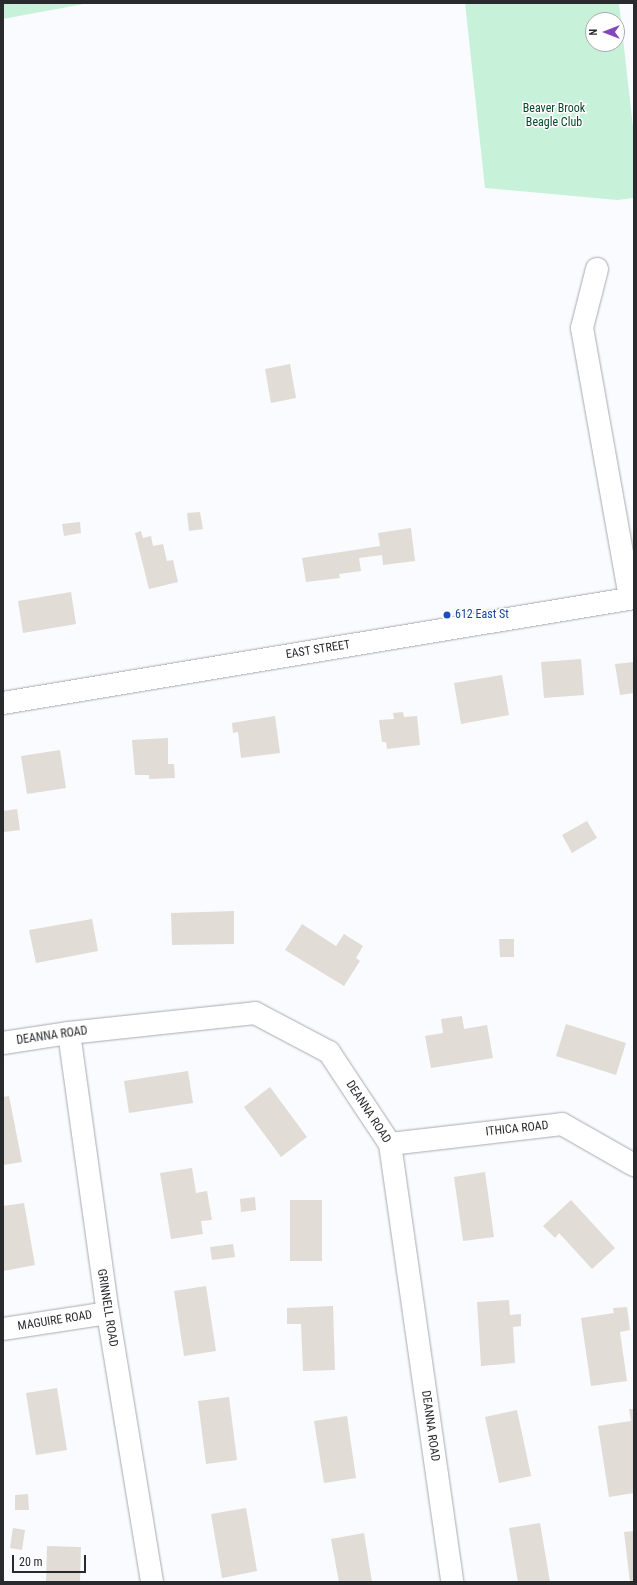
<!DOCTYPE html>
<html>
<head>
<meta charset="utf-8">
<style>
	body { margin:0 }
	#map { position:relative; width:637px; height:1585px; overflow:hidden; background:#fafbfe; font-family:"Roboto Condensed",sans-serif }
	div>[style] { position:absolute }
	.green>* { inset:0; background:#c7f2d9 }
	.building>* { inset:0; background:#e1dcd5 }
	.roads { filter:drop-shadow(0 0 1px #a8aab1) drop-shadow(0 0 1px #a8aab1) }
	.minor>* { height:22px; margin:-11px; padding:0 11px; transform-origin:11px; border-radius:11px; background:#fff }
	.tertiary>* { height:22px; margin:-11px; padding:0 11px; transform-origin:11px; border-radius:11px; background:#fff }
	.dots>* { width:11px; height:11px; translate:-50% -50%; box-sizing:border-box; border:2px solid #fff; border-radius:50% }
	span { translate:-50% -50%; white-space:nowrap; text-align:center; line-height:1.15; -webkit-text-stroke:3px #fff; paint-order:stroke }
	.park-label { font-size:12px; color:#06482d }
	.transit-label { font-size:12px; color:#164399 }
	.left { translate:0 -50%; text-align:left }
	.street-label { font-size:12px; color:#292a2d }
	.frame { position:absolute; inset:0; border:4px solid #292a2d; pointer-events:none }
	.north { position:absolute; left:585px; top:12px; width:40px; height:40px; box-sizing:border-box; background:#fff; border:1px solid #a9aaab; border-radius:50%; rotate:270deg; font-size:11px; font-weight:700; line-height:16px; text-align:center; color:#292a2d }
	.north::after { content:''; display:block; margin:auto; width:14px; height:18px; background:#8446bb; clip-path:polygon(50% 0,100% 100%,50% 72%,0 100%) }
	.scale { position:absolute; left:12px; top:1555px; width:74px; height:18px; box-sizing:border-box; border:2px solid #292a2d; border-top:0; padding-left:5px; font-size:12px; line-height:14px; white-space:nowrap; color:#292a2d; -webkit-text-stroke:3px #fff; paint-order:stroke }
</style>
</head>
<body>
<div id="map">
	<div class="green">
		<div style="clip-path:polygon(3px 3px,89px 3px,3px 19px)"></div>
		<div style="clip-path:polygon(evenodd,465px 3px,619px 3px,634px 136px,634px 198px,617px 200px,485px 188px,465px 3px,593px 20px,617px 20px,617px 44px,593px 44px,593px 20px)"></div>
	</div>
	<div class="building">
		<div style="clip-path:polygon(290px 364px,296px 398px,271px 403px,265px 369px)"></div>
		<div style="clip-path:polygon(200px 512px,203px 529px,189px 531px,187px 513px)"></div>
		<div style="clip-path:polygon(80px 522px,81px 533px,64px 536px,62px 524px)"></div>
		<div style="clip-path:polygon(411px 528px,415px 561px,383px 565px,382px 555px,359px 558px,361px 571px,339px 574px,340px 578px,306px 582px,302px 558px,380px 546px,378px 533px)"></div>
		<div style="clip-path:polygon(141px 531px,143px 538px,151px 536px,153px 546px,163px 544px,167px 561px,173px 560px,178px 582px,149px 589px,135px 533px)"></div>
		<div style="clip-path:polygon(71px 592px,76px 624px,23px 633px,18px 601px)"></div>
		<div style="clip-path:polygon(581px 659px,584px 695px,544px 698px,541px 662px)"></div>
		<div style="clip-path:polygon(634px 662px,634px 693px,620px 695px,615px 664px)"></div>
		<div style="clip-path:polygon(502px 675px,509px 715px,461px 724px,454px 683px)"></div>
		<div style="clip-path:polygon(403px 712px,404px 717px,417px 716px,420px 745px,387px 749px,386px 742px,382px 742px,379px 720px,394px 719px,393px 713px)"></div>
		<div style="clip-path:polygon(275px 716px,280px 753px,241px 758px,238px 732px,233px 733px,232px 723px)"></div>
		<div style="clip-path:polygon(168px 738px,168px 764px,174px 764px,175px 778px,149px 779px,149px 775px,135px 775px,132px 740px)"></div>
		<div style="clip-path:polygon(60px 750px,66px 788px,27px 794px,21px 756px)"></div>
		<div style="clip-path:polygon(17px 809px,20px 830px,4px 832px,3px 811px)"></div>
		<div style="clip-path:polygon(587px 821px,597px 838px,572px 853px,562px 835px)"></div>
		<div style="clip-path:polygon(234px 911px,234px 944px,172px 945px,171px 913px)"></div>
		<div style="clip-path:polygon(92px 919px,98px 951px,36px 963px,29px 930px)"></div>
		<div style="clip-path:polygon(302px 924px,336px 946px,344px 934px,363px 946px,356px 958px,360px 961px,344px 986px,285px 950px)"></div>
		<div style="clip-path:polygon(499px 939px,514px 939px,514px 957px,500px 957px)"></div>
		<div style="clip-path:polygon(462px 1016px,464px 1029px,487px 1025px,493px 1058px,431px 1068px,425px 1036px,443px 1033px,441px 1019px)"></div>
		<div style="clip-path:polygon(566px 1024px,626px 1043px,616px 1075px,556px 1056px)"></div>
		<div style="clip-path:polygon(188px 1071px,193px 1103px,129px 1113px,124px 1081px)"></div>
		<div style="clip-path:polygon(270px 1087px,307px 1137px,281px 1157px,244px 1107px)"></div>
		<div style="clip-path:polygon(9px 1096px,22px 1162px,3px 1165px,3px 1097px)"></div>
		<div style="clip-path:polygon(192px 1168px,196px 1193px,207px 1191px,212px 1220px,201px 1221px,203px 1234px,171px 1239px,160px 1173px)"></div>
		<div style="clip-path:polygon(485px 1172px,494px 1237px,463px 1241px,454px 1177px)"></div>
		<div style="clip-path:polygon(255px 1197px,256px 1210px,241px 1212px,240px 1199px)"></div>
		<div style="clip-path:polygon(290px 1200px,322px 1200px,322px 1261px,290px 1261px)"></div>
		<div style="clip-path:polygon(571px 1200px,615px 1248px,592px 1269px,559px 1233px,555px 1238px,543px 1226px)"></div>
		<div style="clip-path:polygon(24px 1203px,35px 1265px,3px 1271px,3px 1206px)"></div>
		<div style="clip-path:polygon(233px 1244px,235px 1257px,212px 1260px,210px 1247px)"></div>
		<div style="clip-path:polygon(206px 1286px,216px 1351px,184px 1356px,174px 1291px)"></div>
		<div style="clip-path:polygon(509px 1300px,510px 1315px,521px 1314px,521px 1326px,513px 1327px,515px 1363px,481px 1366px,477px 1302px)"></div>
		<div style="clip-path:polygon(333px 1306px,335px 1370px,303px 1371px,301px 1324px,287px 1324px,287px 1308px)"></div>
		<div style="clip-path:polygon(627px 1307px,630px 1330px,620px 1332px,627px 1381px,591px 1386px,581px 1318px,614px 1313px,613px 1308px)"></div>
		<div style="clip-path:polygon(57px 1388px,67px 1450px,36px 1455px,26px 1393px)"></div>
		<div style="clip-path:polygon(229px 1397px,237px 1460px,206px 1464px,198px 1401px)"></div>
		<div style="clip-path:polygon(629px 1409px,634px 1409px,634px 1493px,609px 1497px,598px 1426px,631px 1421px)"></div>
		<div style="clip-path:polygon(517px 1410px,531px 1476px,499px 1483px,485px 1417px)"></div>
		<div style="clip-path:polygon(347px 1416px,356px 1478px,324px 1483px,314px 1421px)"></div>
		<div style="clip-path:polygon(28px 1494px,29px 1510px,15px 1510px,15px 1495px)"></div>
		<div style="clip-path:polygon(246px 1508px,257px 1571px,222px 1578px,211px 1514px)"></div>
		<div style="clip-path:polygon(540px 1523px,550px 1582px,518px 1582px,509px 1528px)"></div>
		<div style="clip-path:polygon(13px 1528px,25px 1530px,22px 1550px,10px 1548px)"></div>
		<div style="clip-path:polygon(634px 1531px,634px 1582px,630px 1582px,624px 1532px)"></div>
		<div style="clip-path:polygon(364px 1533px,372px 1582px,339px 1582px,331px 1539px)"></div>
		<div style="clip-path:polygon(47px 1546px,81px 1547px,80px 1582px,46px 1582px)"></div>
	</div>
	<div class="roads">
		<div class="minor">
			<div style="left:597px;top:269px;width:61px;rotate:104.3deg"></div>
			<div style="left:582px;top:328px;width:274px;rotate:79.9deg"></div>
			<div style="left:69px;top:1033px;width:283px;rotate:82.1deg"></div>
			<div style="left:108px;top:1313px;width:273px;rotate:80.7deg"></div>
			<div style="left:3px;top:1043px;width:67px;rotate:-8.6deg"></div>
			<div style="left:69px;top:1033px;width:187px;rotate:-6.1deg"></div>
			<div style="left:255px;top:1013px;width:84px;rotate:27.8deg"></div>
			<div style="left:329px;top:1052px;width:110px;rotate:56.5deg"></div>
			<div style="left:390px;top:1144px;width:442px;rotate:81.9deg"></div>
			<div style="left:390px;top:1144px;width:173px;rotate:-6.6deg"></div>
			<div style="left:562px;top:1124px;width:83px;rotate:29.7deg"></div>
			<div style="left:3px;top:1329px;width:106px;rotate:-8.7deg"></div>
		</div>
		<div class="tertiary">
			<div style="left:3px;top:703px;width:640px;rotate:-9.45deg"></div>
		</div>
	</div>
	<div class="dots">
		<div style="left:447px;top:615px;background:#1a4fb4"></div>
	</div>
	<div class="park-label">
		<span style="left:554px;top:116px">Beaver Brook<br>Beagle Club</span>
	</div>
	<div class="transit-label">
		<span class="left" style="left:455px;top:615px">612 East St</span>
	</div>
	<div class="street-label">
		<span style="left:318px;top:650px;rotate:-9deg">EAST STREET</span>
		<span style="left:52px;top:1036px;rotate:-8deg">DEANNA ROAD</span>
		<span style="left:368px;top:1112px;rotate:57deg">DEANNA ROAD</span>
		<span style="left:517px;top:1129px;rotate:-6deg">ITHICA ROAD</span>
		<span style="left:107px;top:1308px;rotate:81deg">GRINNELL ROAD</span>
		<span style="left:55px;top:1321px;rotate:-9deg">MAGUIRE ROAD</span>
		<span style="left:430px;top:1426px;rotate:82deg">DEANNA ROAD</span>
	</div>
	<div class="frame"></div>
	<div class="north">N</div>
	<div class="scale">20 m</div>
</div>
</body>
</html>
